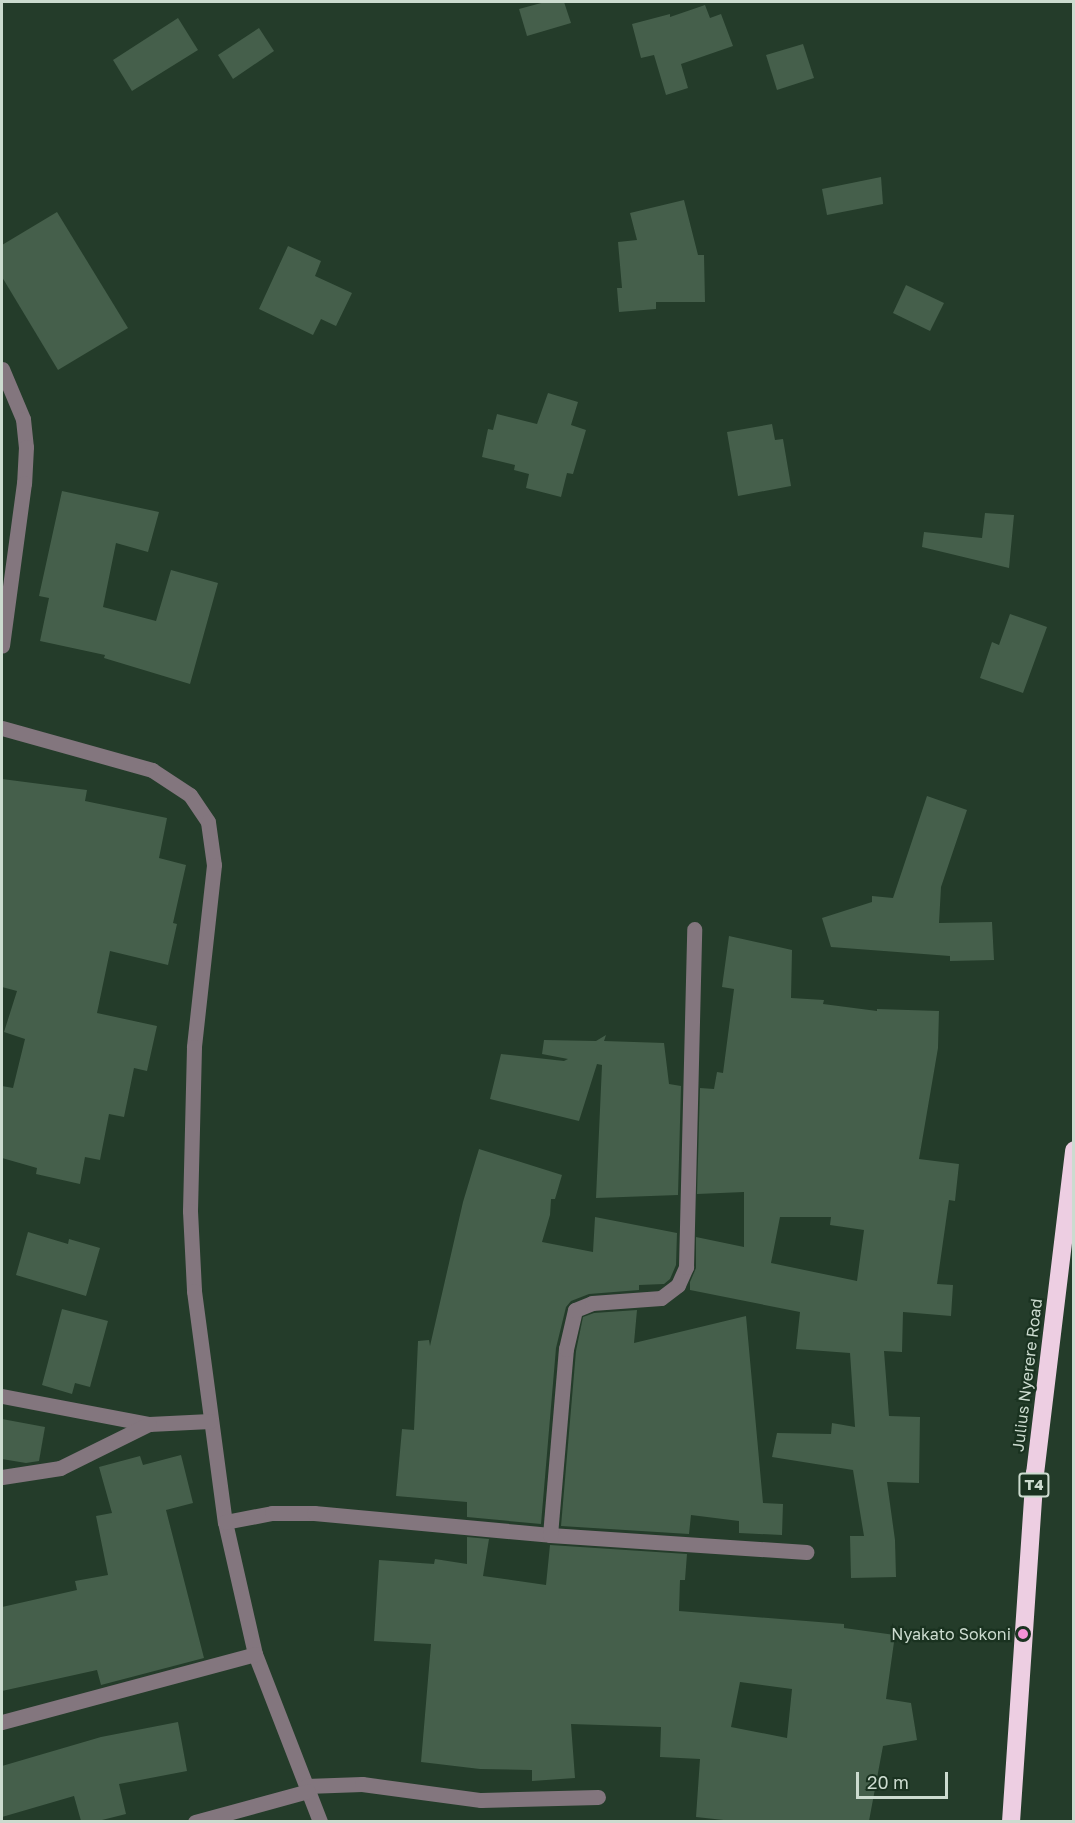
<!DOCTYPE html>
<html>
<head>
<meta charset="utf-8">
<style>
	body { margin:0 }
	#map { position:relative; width:1075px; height:1823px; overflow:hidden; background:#243c2a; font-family:"Golos Text",sans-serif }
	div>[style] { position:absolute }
	.building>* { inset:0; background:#455f4b }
	.minor>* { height:15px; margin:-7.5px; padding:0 7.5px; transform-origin:7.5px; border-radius:7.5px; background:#83767e }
	.highway>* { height:18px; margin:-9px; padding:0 9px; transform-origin:9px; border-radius:9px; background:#edcee2 }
	.dots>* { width:16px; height:16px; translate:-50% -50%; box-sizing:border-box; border:3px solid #1a3220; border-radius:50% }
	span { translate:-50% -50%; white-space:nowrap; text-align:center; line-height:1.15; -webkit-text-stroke:4.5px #1a3220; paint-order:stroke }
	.shield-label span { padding:2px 4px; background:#1a3220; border:2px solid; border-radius:4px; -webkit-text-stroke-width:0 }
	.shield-label { font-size:15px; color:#ccdbcf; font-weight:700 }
	.street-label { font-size:16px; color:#ccdbcf }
	.poi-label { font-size:16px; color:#ccdbcf }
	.right { translate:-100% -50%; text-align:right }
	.frame { position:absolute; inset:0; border:3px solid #ccdbcf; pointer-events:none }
	.scale { position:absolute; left:856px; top:1772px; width:92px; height:27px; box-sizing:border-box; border:3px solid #ccdbcf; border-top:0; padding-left:8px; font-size:18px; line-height:21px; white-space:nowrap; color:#ccdbcf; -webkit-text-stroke:4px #1a3220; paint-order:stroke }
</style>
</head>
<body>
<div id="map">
	<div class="building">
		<div style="clip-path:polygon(545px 2px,564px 2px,571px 23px,527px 36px,519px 9px)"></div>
		<div style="clip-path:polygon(705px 5px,710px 18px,721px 14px,733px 46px,681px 64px,688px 88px,666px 95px,654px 55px,641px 58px,632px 24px,670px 14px,670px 17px)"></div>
		<div style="clip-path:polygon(178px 18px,198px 50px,132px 91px,113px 60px)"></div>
		<div style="clip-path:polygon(259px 28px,274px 51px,233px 79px,218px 55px)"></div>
		<div style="clip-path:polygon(803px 44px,814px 78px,777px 90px,766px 55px)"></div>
		<div style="clip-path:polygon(881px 177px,883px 204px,827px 215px,822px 189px)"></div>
		<div style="clip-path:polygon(684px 200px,698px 255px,704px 255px,705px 302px,656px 302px,656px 309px,619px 312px,617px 288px,622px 288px,618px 242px,637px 240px,630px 213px)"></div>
		<div style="clip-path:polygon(57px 212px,128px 328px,58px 370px,2px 277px,2px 245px)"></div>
		<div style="clip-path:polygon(288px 246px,321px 261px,315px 276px,352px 293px,336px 326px,321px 319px,313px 335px,259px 309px)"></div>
		<div style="clip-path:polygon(906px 285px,944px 303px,930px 331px,893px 313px)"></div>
		<div style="clip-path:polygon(548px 393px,578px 402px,571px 425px,586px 430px,573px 474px,567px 473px,561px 497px,526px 488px,529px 474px,514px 470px,515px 465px,482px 457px,488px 429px,493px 430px,497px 414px,537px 424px)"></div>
		<div style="clip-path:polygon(772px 424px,775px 440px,783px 439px,791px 486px,738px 496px,727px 432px)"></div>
		<div style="clip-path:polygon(62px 491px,159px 512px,148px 552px,116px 543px,103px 607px,156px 621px,171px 570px,218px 583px,190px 684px,104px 658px,105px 655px,40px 641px,49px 598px,39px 596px)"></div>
		<div style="clip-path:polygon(985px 513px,1014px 515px,1009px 568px,922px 547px,924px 532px,982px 538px)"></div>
		<div style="clip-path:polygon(1010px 614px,1047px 627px,1023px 693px,980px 678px,992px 642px,999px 645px)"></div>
		<div style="clip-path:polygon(2px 779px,87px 790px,85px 801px,167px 818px,159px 858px,186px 865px,173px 923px,177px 924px,168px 965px,110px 951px,97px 1013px,157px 1026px,147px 1071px,134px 1068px,124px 1117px,109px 1114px,100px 1160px,85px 1157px,80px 1184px,36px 1174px,37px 1168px,2px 1158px,2px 1086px,13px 1088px,25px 1039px,4px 1032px,17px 991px,2px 987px)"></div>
		<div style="clip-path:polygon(927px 796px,967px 810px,941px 887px,939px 923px,992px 922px,994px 960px,950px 961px,950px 956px,831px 947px,822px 918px,872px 902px,872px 896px,893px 898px)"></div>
		<div style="clip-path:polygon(evenodd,729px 936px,792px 950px,791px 998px,824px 1000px,823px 1004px,877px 1011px,877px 1009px,939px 1011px,938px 1048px,919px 1159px,959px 1164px,955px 1201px,949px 1200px,937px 1284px,953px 1285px,951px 1316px,903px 1312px,902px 1352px,884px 1351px,889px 1416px,920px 1417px,919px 1483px,887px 1482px,895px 1540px,896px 1577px,851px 1578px,850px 1536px,864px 1536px,853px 1470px,772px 1457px,777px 1433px,831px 1434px,832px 1423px,855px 1427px,850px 1353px,796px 1349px,800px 1312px,690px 1290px,690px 1282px,696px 1268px,696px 1237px,744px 1247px,744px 1192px,697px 1194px,700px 1088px,714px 1089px,717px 1072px,723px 1073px,734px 989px,722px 987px,729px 936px,780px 1217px,831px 1217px,830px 1225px,864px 1230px,857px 1281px,771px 1263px,780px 1217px)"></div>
		<div style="clip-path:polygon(606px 1035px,604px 1041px,664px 1043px,669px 1084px,681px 1086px,678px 1195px,596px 1198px,602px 1065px,597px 1064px,579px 1121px,490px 1099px,501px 1054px,564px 1061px,568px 1059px,542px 1054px,544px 1040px,596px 1041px)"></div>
		<div style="clip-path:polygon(479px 1149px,562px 1175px,555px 1199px,551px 1199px,550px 1215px,542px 1242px,593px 1252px,595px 1217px,677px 1233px,676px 1265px,670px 1279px,664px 1284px,639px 1285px,639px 1290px,589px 1294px,571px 1301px,566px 1307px,556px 1348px,541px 1524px,467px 1517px,467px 1502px,396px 1496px,402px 1429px,414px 1430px,418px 1341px,429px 1340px,430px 1346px,463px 1202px)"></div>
		<div style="clip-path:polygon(28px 1232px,68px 1244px,69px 1239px,100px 1248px,86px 1296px,16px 1275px)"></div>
		<div style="clip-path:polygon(62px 1309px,108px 1321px,90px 1387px,75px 1383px,72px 1394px,42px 1385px)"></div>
		<div style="clip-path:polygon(637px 1310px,634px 1343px,746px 1316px,763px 1503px,783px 1504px,782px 1535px,739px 1533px,739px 1521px,691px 1515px,689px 1534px,561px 1526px,576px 1351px,583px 1317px,594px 1313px)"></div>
		<div style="clip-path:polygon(2px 1419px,45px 1427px,39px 1461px,26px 1463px,2px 1459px)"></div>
		<div style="clip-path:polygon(181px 1455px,193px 1503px,166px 1510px,204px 1658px,101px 1685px,97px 1670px,2px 1691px,2px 1607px,77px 1590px,75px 1581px,108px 1575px,96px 1516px,112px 1513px,99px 1467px,140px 1456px,143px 1465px)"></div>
		<div style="clip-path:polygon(evenodd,467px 1537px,489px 1539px,483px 1576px,546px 1585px,550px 1545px,687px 1554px,685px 1580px,680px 1580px,679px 1611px,844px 1624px,844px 1628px,895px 1635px,886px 1699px,911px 1703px,917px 1740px,883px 1746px,869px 1821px,733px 1821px,696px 1817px,700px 1759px,660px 1757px,661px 1727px,571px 1724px,575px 1778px,532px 1781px,532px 1770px,480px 1769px,421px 1762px,431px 1644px,374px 1641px,379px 1560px,434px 1564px,435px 1559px,467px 1564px,467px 1537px,740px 1682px,792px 1689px,787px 1738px,731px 1727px,740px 1682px)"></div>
		<div style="clip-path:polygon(178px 1722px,187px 1771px,119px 1784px,126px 1814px,98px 1821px,81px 1821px,74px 1796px,2px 1817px,2px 1766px,101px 1737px)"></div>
	</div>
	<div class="minor">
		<div style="left:2px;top:369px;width:54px;rotate:67.2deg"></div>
		<div style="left:23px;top:419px;width:28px;rotate:84deg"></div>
		<div style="left:26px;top:447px;width:36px;rotate:93deg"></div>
		<div style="left:24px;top:483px;width:164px;rotate:97.7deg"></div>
		<div style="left:2px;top:728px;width:156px;rotate:15.6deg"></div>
		<div style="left:152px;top:770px;width:45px;rotate:33.3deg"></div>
		<div style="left:190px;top:795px;width:32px;rotate:56deg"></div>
		<div style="left:208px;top:822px;width:43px;rotate:82.1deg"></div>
		<div style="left:214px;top:865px;width:183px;rotate:96.3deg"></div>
		<div style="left:194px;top:1047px;width:164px;rotate:91.4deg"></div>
		<div style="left:190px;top:1211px;width:80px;rotate:87.1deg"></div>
		<div style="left:194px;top:1291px;width:233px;rotate:82.4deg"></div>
		<div style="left:225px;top:1522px;width:135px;rotate:77.2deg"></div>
		<div style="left:255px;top:1654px;width:180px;rotate:68.8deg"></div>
		<div style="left:2px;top:1396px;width:150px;rotate:10.8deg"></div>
		<div style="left:149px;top:1424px;width:61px;rotate:-2.8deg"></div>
		<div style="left:2px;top:1477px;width:59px;rotate:-8.8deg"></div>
		<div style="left:60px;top:1468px;width:99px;rotate:-26.3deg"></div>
		<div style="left:225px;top:1522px;width:48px;rotate:-10.8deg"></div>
		<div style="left:272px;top:1513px;width:42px"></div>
		<div style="left:314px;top:1513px;width:237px;rotate:5.3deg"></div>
		<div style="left:550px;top:1535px;width:257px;rotate:3.8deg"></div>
		<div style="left:550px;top:1535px;width:187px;rotate:-85.1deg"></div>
		<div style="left:566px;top:1349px;width:40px;rotate:-77deg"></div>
		<div style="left:575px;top:1310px;width:18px;rotate:-22deg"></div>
		<div style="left:592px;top:1303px;width:69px;rotate:-4.1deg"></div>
		<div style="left:661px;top:1298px;width:21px;rotate:-37deg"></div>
		<div style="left:678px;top:1285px;width:20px;rotate:-66deg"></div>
		<div style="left:686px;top:1267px;width:338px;rotate:-88.6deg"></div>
		<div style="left:2px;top:1722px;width:262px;rotate:-15deg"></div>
		<div style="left:306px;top:1786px;width:56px;rotate:-2deg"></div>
		<div style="left:362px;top:1784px;width:120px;rotate:7.7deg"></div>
		<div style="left:481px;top:1800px;width:117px;rotate:-1.5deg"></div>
		<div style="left:195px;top:1822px;width:117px;rotate:-15.3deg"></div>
	</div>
	<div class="highway">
		<div style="left:1011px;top:1822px;width:349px;rotate:-86.1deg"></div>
		<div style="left:1035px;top:1474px;width:326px;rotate:-83.1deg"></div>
	</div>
	<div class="dots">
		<div style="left:1023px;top:1634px;background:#f391d5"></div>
	</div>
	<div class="shield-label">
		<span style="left:1034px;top:1485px">T4</span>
	</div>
	<div class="street-label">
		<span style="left:1027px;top:1375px;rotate:-83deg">Julius Nyerere Road</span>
	</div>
	<div class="poi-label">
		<span class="right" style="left:1011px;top:1634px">Nyakato Sokoni</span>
	</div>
	<div class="frame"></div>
	<div class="scale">20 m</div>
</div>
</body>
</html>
